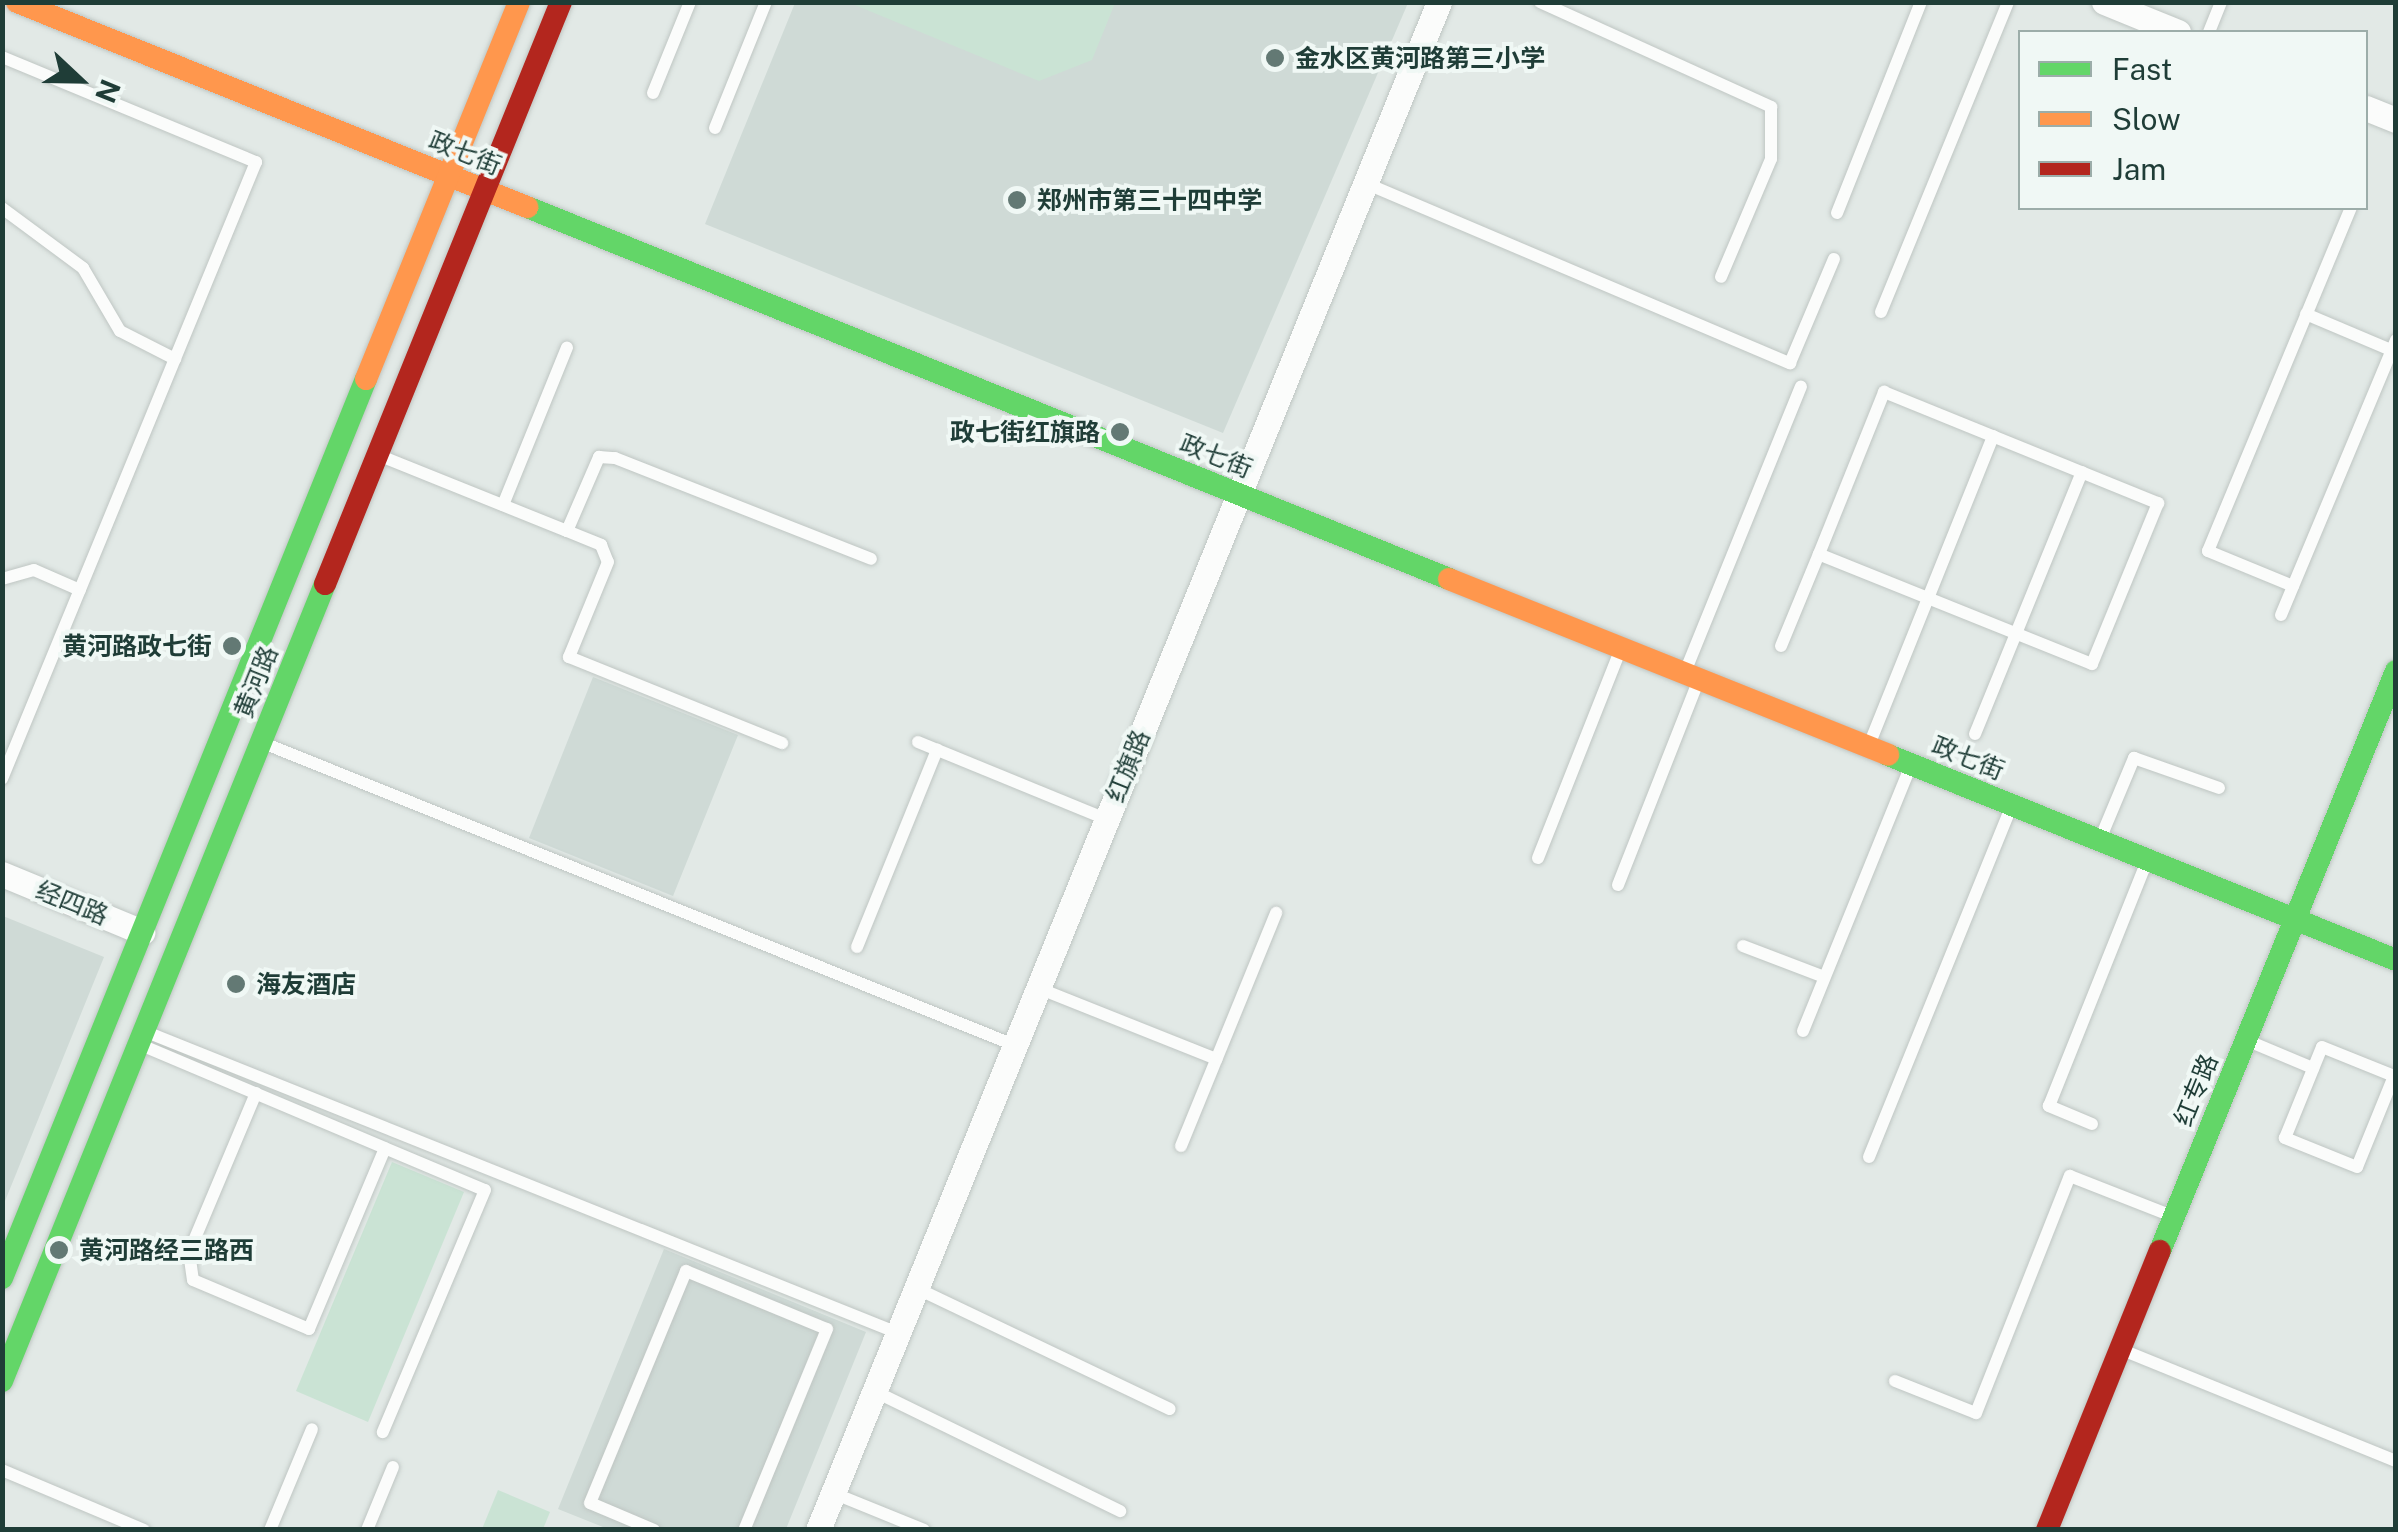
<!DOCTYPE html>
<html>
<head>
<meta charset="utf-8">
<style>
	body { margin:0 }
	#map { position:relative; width:2398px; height:1532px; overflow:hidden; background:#e2e9e6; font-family:"Public Sans","Noto Sans SC",sans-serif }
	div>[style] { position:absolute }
	.built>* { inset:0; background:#cfdad6 }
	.green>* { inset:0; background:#cae3d4 }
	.roads { filter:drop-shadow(0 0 2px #bfc6c3) drop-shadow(0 0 2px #bfc6c3) }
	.lane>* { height:12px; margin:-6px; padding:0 6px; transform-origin:6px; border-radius:6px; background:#fbfcfb }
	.street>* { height:25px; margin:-12.5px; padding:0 12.5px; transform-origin:12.5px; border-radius:12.5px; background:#fbfcfb }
	.fast>* { height:22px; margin:-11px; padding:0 11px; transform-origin:11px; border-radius:11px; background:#63d668 }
	.slow>* { height:22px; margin:-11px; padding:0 11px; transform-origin:11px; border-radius:11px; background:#ff974d }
	.jam>* { height:22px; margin:-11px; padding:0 11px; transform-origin:11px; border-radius:11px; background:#b3261e }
	.dots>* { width:28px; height:28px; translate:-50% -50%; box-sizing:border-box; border:5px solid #f0f8f5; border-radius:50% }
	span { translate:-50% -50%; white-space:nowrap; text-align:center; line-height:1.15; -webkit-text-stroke:8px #f0f8f5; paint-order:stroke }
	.poi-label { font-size:25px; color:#1f3d37; font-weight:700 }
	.left { translate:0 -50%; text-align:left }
	.right { translate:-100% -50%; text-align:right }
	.street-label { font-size:25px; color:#1f3d37 }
	.frame { position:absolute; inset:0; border:5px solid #1f3d37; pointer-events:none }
	.legend { position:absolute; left:2018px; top:30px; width:350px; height:180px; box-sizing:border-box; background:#f0f8f5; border:2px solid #9cada9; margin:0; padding:12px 18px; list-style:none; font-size:30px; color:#1f3d37 }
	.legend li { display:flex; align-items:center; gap:20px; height:50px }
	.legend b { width:50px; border:2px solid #9cada9 }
	.north { position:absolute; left:30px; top:30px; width:100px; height:100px; -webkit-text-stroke:8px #f0f8f5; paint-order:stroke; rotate:112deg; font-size:28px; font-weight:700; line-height:40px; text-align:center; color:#1f3d37 }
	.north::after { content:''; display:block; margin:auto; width:35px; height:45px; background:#1f3d37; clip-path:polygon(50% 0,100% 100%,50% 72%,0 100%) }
</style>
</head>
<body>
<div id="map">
	<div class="built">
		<div style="clip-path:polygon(795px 3px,1408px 3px,1223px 433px,705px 224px)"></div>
		<div style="clip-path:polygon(593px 677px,738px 735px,673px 896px,529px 838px)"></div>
		<div style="clip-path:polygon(3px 916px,104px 957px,3px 1206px)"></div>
		<div style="clip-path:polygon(664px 1249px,866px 1332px,786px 1529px,608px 1529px,558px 1509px)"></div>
	</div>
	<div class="green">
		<div style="clip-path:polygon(850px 3px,1115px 3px,1092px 60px,1039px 81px)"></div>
		<div style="clip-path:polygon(392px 1162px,464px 1192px,368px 1422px,296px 1391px)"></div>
		<div style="clip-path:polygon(498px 1490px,550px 1512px,543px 1529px,482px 1529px)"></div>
	</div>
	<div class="roads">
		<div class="lane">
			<div style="left:1540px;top:2px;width:254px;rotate:24.4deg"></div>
			<div style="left:1771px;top:107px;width:52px;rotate:90deg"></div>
			<div style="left:1771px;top:159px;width:128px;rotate:113deg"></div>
			<div style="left:2209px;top:32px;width:32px;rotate:-68deg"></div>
			<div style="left:2px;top:57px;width:275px;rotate:22.5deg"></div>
			<div style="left:256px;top:162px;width:667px;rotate:112.38deg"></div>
			<div style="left:653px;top:93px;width:98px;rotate:-67.9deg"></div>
			<div style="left:715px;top:128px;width:136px;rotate:-68deg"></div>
			<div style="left:1365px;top:183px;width:462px;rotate:23deg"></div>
			<div style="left:1790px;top:363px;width:113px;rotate:-67.1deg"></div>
			<div style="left:2px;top:208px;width:101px;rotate:36.5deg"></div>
			<div style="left:83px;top:268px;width:73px;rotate:59.6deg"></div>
			<div style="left:120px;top:331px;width:62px;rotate:27deg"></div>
			<div style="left:1837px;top:213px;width:227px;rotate:-68.3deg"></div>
			<div style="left:1881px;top:312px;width:335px;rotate:-67.7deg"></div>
			<div style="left:2306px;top:314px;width:92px;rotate:23deg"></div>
			<div style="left:378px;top:455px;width:204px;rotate:21.9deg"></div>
			<div style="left:567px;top:531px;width:81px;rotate:-66.6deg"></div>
			<div style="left:599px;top:457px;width:16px;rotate:4deg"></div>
			<div style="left:615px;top:458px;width:275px;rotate:21.5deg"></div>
			<div style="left:503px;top:505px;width:170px;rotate:-67.9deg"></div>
			<div style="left:567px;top:531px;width:37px;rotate:22deg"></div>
			<div style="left:601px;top:545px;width:18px;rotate:68deg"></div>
			<div style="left:608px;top:562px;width:103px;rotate:112.3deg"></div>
			<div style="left:569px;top:657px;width:230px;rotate:22deg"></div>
			<div style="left:2px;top:579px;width:33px;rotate:-16deg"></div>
			<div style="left:34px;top:570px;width:50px;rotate:23.5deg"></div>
			<div style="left:2293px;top:586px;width:92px;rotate:-157.6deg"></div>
			<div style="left:2208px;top:551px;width:372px;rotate:-67.4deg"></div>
			<div style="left:2281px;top:615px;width:298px;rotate:-67.3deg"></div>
			<div style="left:1781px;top:646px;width:100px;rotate:-67.6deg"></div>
			<div style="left:1819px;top:554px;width:175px;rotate:-68.1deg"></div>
			<div style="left:1884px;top:392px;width:296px;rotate:22.1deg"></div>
			<div style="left:2158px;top:503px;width:174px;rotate:112.3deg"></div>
			<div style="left:2092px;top:664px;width:294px;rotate:-158.1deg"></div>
			<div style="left:1685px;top:672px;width:308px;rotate:-67.9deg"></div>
			<div style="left:1975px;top:734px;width:283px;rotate:-67.8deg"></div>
			<div style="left:261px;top:742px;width:812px;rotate:21.92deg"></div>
			<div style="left:918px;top:742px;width:203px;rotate:22.3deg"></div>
			<div style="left:1869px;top:745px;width:333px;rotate:-68.1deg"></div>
			<div style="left:2101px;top:837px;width:86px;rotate:-67.3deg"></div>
			<div style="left:2134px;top:758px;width:90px;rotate:19.4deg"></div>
			<div style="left:1538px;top:858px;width:223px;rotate:-68.4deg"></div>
			<div style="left:1618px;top:885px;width:218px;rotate:-68.5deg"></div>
			<div style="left:1743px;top:946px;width:87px;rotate:20.9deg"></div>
			<div style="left:857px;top:947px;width:213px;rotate:-67.9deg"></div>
			<div style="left:1038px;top:988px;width:192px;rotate:21.7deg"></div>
			<div style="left:144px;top:1031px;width:812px;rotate:21.83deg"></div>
			<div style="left:1803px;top:1031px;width:285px;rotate:-67.9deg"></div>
			<div style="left:2246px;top:1040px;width:73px;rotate:22.7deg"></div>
			<div style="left:141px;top:1045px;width:373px;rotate:22.9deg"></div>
			<div style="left:485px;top:1190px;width:263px;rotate:112.9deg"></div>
			<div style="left:2322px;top:1047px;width:78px;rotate:21.9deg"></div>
			<div style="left:2394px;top:1076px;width:98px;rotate:112.1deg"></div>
			<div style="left:2357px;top:1167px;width:78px;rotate:-158.1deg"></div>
			<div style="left:2285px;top:1138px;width:98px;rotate:-67.9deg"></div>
			<div style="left:256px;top:1093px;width:173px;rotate:112.8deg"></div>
			<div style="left:189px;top:1252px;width:28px;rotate:82deg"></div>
			<div style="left:193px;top:1280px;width:126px;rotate:22.9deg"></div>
			<div style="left:309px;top:1329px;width:196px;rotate:-67.2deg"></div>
			<div style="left:2092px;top:1124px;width:47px;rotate:-157.3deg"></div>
			<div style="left:2049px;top:1106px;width:262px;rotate:-68.2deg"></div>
			<div style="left:1181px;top:1146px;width:252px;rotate:-67.8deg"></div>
			<div style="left:1869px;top:1157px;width:377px;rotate:-67.9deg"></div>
			<div style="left:916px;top:1288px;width:281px;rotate:25.5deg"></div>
			<div style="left:2120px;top:1349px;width:298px;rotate:22.1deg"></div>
			<div style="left:1895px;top:1381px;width:87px;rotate:21.6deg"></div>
			<div style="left:1976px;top:1413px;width:255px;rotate:-68.4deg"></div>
			<div style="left:2070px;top:1176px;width:110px;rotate:21.4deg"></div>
			<div style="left:874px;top:1391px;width:274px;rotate:26deg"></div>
			<div style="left:2px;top:1470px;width:154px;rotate:22.9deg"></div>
			<div style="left:833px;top:1493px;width:98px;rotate:22.1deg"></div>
			<div style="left:270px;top:1530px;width:109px;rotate:-67.4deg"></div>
			<div style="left:367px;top:1530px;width:68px;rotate:-67.6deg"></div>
			<div style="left:654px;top:1530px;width:69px;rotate:-157.1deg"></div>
			<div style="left:590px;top:1503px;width:251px;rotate:-67.5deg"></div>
			<div style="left:686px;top:1271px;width:152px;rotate:22.4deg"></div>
			<div style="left:827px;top:1329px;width:217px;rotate:112.4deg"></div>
		</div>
		<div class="street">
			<div style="left:2104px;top:2px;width:80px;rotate:22.1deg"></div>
			<div style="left:2366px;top:108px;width:32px;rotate:22deg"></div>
			<div style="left:2px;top:874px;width:152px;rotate:22.5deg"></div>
			<div style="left:818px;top:1530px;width:1649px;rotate:-67.88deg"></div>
		</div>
		<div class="fast">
			<div style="left:527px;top:207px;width:994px;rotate:21.97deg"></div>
			<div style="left:1888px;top:755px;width:548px;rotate:21.98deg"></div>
			<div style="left:2160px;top:1251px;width:626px;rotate:-67.86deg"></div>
			<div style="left:2px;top:1278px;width:970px;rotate:-67.96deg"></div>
			<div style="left:2px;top:1381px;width:860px;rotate:-67.94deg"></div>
		</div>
		<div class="slow">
			<div style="left:17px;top:2px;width:550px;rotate:21.9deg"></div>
			<div style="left:366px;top:379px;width:407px;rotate:-67.9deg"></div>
			<div style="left:1449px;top:579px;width:473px;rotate:21.8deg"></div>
		</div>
		<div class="jam">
			<div style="left:325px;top:584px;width:628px;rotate:-67.93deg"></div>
			<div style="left:2047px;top:1530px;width:301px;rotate:-68deg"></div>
		</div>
	</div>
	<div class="dots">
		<div style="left:1275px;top:58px;background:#637974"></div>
		<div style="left:1017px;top:200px;background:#637974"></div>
		<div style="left:1120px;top:432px;background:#637974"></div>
		<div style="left:232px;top:646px;background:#637974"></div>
		<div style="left:236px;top:984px;background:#637974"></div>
		<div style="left:59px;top:1250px;background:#637974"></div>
	</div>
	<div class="poi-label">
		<span class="left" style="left:1295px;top:58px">金水区黄河路第三小学</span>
		<span class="left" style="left:1037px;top:200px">郑州市第三十四中学</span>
		<span class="right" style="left:1100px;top:432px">政七街红旗路</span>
		<span class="right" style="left:212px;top:646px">黄河路政七街</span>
		<span class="left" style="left:256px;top:984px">海友酒店</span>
		<span class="left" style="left:79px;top:1250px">黄河路经三路西</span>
	</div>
	<div class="street-label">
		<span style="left:465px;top:153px;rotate:22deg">政七街</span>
		<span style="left:1216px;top:456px;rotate:22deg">政七街</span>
		<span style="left:256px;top:682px;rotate:-68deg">黄河路</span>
		<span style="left:1968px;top:758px;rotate:22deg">政七街</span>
		<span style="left:1128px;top:766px;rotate:-68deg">红旗路</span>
		<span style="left:72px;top:903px;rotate:22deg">经四路</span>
		<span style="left:2196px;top:1090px;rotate:-68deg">红专路</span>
	</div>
	<div class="frame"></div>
	<ul class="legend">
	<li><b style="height:12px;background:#63d668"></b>Fast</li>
	<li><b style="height:12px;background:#ff974d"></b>Slow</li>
	<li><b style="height:12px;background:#b3261e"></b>Jam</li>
	</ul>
	<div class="north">N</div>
</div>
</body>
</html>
